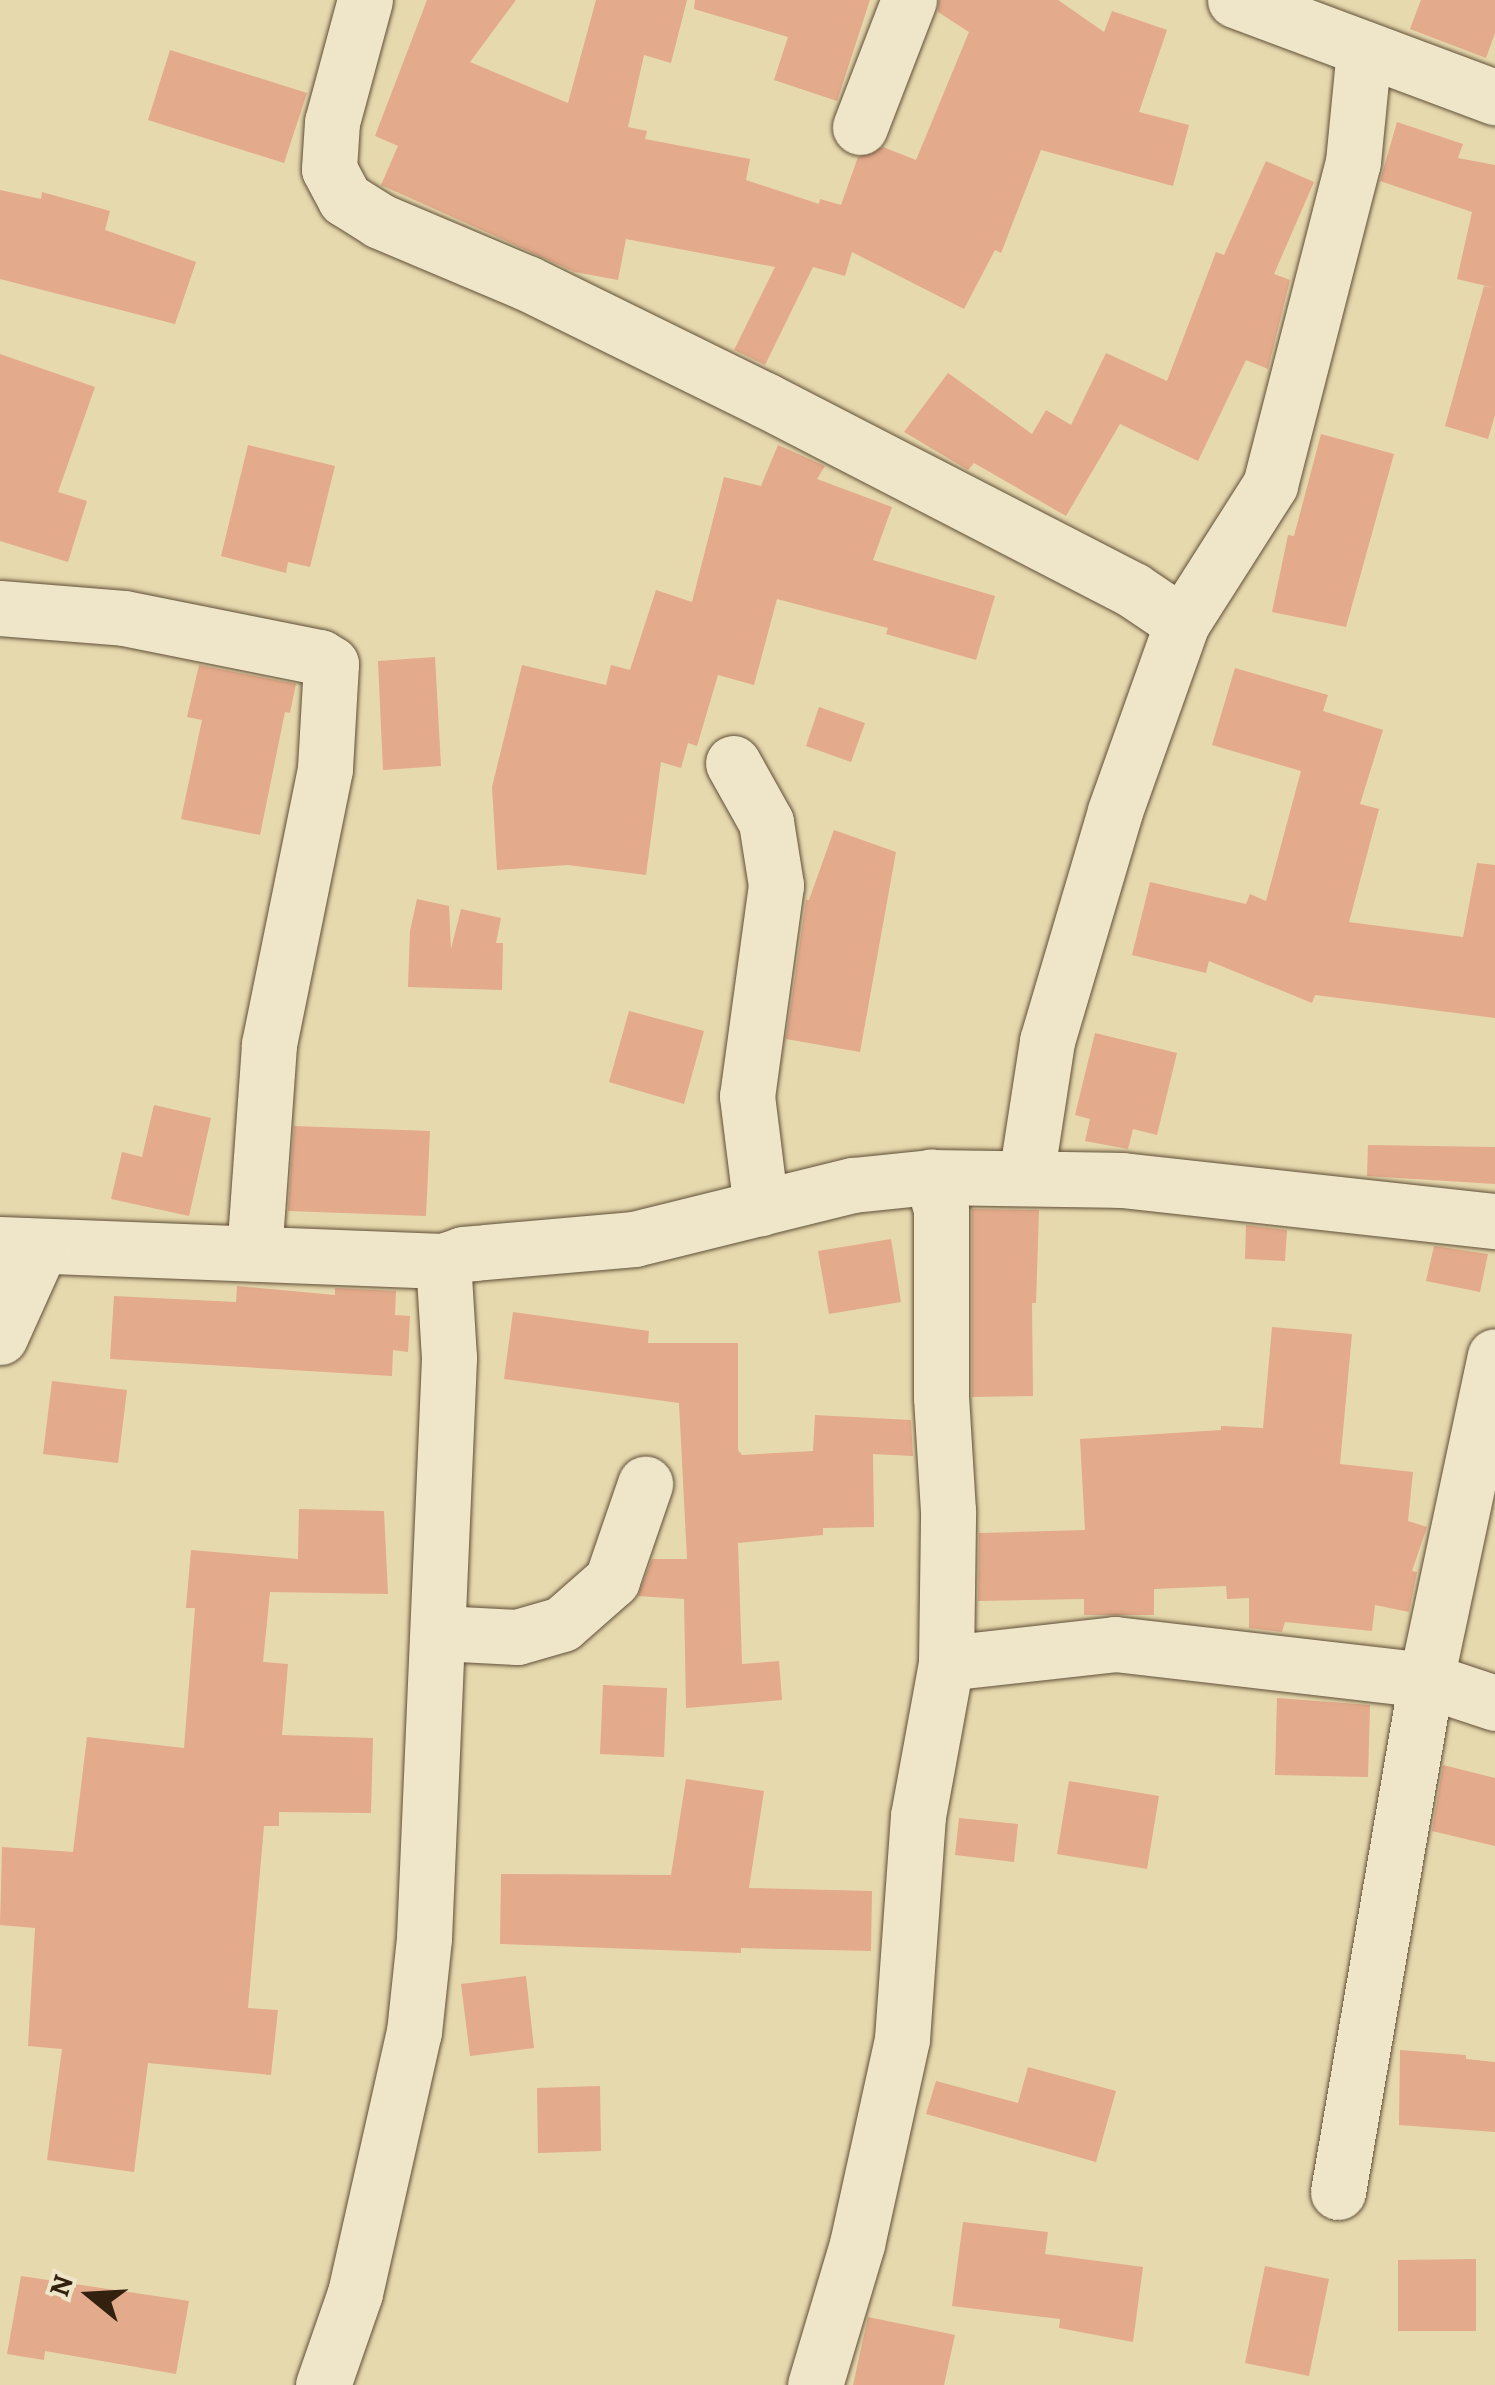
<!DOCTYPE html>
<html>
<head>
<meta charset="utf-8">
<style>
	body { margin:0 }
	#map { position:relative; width:1495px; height:2385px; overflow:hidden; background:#e7d9ae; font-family:Alegreya,serif }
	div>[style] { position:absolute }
	.building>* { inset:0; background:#e3aa8b }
	.roads { filter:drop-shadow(0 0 2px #604f37) drop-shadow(0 0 2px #604f37) }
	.minor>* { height:55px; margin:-27.5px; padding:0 27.5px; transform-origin:27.5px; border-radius:27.5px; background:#efe6ca }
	span { translate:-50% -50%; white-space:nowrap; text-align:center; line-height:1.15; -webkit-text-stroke:10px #efe6ca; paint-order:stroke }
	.north { position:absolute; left:40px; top:2245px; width:100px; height:100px; -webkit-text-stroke:8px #efe6ca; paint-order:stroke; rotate:288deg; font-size:28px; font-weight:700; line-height:40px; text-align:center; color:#33210f }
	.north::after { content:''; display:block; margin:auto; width:35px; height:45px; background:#33210f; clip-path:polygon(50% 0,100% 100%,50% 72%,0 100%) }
</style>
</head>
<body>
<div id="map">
	<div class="building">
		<div style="clip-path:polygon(427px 0,516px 0,470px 62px,568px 103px,596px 0,687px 0,671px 63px,644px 55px,628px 127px,647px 131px,645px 139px,750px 159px,746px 180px,819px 204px,820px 199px,841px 205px,858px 157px,883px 147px,916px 160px,969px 32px,938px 12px,939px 0,1058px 0,1104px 32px,1112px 11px,1167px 30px,1139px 112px,1189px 125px,1173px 186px,1041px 150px,1001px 253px,995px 250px,964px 309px,852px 252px,845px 276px,813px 267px,765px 365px,734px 350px,775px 267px,626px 239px,618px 280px,575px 272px,381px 185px,398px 146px,375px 136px)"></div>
		<div style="clip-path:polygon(695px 0,870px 0,837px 101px,774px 80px,788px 37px,694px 9px)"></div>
		<div style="clip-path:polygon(1421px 0,1495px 0,1495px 33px,1486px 58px,1410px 29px)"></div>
		<div style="clip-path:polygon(170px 50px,307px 93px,284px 163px,148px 120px)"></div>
		<div style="clip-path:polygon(1397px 122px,1463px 144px,1458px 158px,1495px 165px,1495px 415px,1488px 439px,1445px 426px,1484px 286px,1495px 288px,1457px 279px,1472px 212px,1380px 181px)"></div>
		<div style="clip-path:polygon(1266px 161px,1314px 182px,1274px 274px,1290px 280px,1268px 369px,1246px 360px,1198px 461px,1120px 424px,1066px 516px,974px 463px,968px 470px,904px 432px,948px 373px,1032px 434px,1046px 410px,1071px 425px,1106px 353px,1167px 381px,1216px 252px,1224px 255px)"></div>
		<div style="clip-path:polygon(0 190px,41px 199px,42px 192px,110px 211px,105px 230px,196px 262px,175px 324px,0 279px)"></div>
		<div style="clip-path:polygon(0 354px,95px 387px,58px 492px,87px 501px,68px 562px,0 541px)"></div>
		<div style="clip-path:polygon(1321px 434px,1394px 454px,1346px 627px,1272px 612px,1288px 535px,1294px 536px)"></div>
		<div style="clip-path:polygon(248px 445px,335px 466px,310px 567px,288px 562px,286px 573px,221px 556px)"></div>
		<div style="clip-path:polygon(778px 445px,825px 466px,817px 479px,892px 507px,873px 560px,995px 596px,976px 660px,886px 634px,888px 628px,777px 599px,754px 685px,718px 675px,697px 746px,688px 743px,681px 768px,661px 762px,646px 875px,568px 865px,497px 870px,492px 787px,522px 665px,606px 685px,611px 665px,630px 670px,656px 590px,692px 602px,724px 477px,761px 486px)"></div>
		<div style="clip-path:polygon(435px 657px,441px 766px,383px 770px,378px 661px)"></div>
		<div style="clip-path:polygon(199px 665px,296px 684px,290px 713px,285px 712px,260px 835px,181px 819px,202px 720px,187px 717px)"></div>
		<div style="clip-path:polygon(1235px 668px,1328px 695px,1323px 711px,1383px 730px,1360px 804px,1379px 809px,1349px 922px,1463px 937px,1477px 863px,1495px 865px,1495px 1018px,1315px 995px,1312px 1003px,1209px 961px,1206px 973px,1132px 955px,1150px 882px,1246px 904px,1250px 894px,1266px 901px,1301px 771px,1212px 745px)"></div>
		<div style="clip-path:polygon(819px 707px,865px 723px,851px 762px,806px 746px)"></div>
		<div style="clip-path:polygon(834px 830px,896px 852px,860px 1052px,786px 1039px,806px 900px,809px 900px)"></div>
		<div style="clip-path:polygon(417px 899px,449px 906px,451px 949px,461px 909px,501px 918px,496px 943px,503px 943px,502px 990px,408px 987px,410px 931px)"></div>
		<div style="clip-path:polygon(629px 1011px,704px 1031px,684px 1104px,609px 1082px)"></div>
		<div style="clip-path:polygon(1095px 1033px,1177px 1053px,1157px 1135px,1133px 1129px,1128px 1149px,1085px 1141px,1090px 1119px,1075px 1115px)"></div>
		<div style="clip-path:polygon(154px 1105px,211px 1118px,189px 1216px,111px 1199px,122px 1152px,142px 1157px)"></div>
		<div style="clip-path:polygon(294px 1126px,430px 1131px,426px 1216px,288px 1211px)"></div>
		<div style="clip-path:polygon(1368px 1145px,1495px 1147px,1495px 1184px,1367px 1176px)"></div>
		<div style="clip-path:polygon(972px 1209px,1039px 1210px,1036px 1303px,1032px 1303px,1033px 1396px,972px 1397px)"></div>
		<div style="clip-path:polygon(1246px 1225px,1287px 1230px,1285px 1261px,1245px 1259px)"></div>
		<div style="clip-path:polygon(891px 1239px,901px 1302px,829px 1314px,818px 1251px)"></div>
		<div style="clip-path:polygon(1434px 1246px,1488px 1254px,1480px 1292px,1426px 1281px)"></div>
		<div style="clip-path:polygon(237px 1286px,335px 1295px,335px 1288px,396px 1291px,395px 1315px,410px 1316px,408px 1352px,393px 1350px,392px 1376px,110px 1359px,114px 1296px,236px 1302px)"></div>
		<div style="clip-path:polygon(513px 1312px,649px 1331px,648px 1343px,738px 1343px,738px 1450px,742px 1455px,813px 1451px,815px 1415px,911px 1420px,913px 1456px,873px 1454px,874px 1527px,823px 1528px,823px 1535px,738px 1543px,742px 1664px,779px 1661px,782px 1700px,686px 1708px,684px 1599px,638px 1596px,652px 1559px,687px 1559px,679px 1403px,504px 1379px)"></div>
		<div style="clip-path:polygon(1272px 1327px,1352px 1334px,1340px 1464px,1413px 1472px,1408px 1521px,1427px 1527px,1412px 1571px,1417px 1572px,1409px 1612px,1375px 1605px,1372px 1631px,1285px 1622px,1282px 1632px,1249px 1628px,1249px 1598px,1227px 1599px,1226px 1586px,1154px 1589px,1154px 1615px,1084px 1615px,1084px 1599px,978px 1601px,979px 1533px,1085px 1530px,1080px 1439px,1221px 1430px,1221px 1426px,1263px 1428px)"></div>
		<div style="clip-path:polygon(52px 1381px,127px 1390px,118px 1463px,43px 1454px)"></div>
		<div style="clip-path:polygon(299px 1509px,384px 1511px,388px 1594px,270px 1592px,263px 1662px,288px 1664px,282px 1735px,373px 1738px,371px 1813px,279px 1812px,279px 1826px,264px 1826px,248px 2008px,278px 2010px,271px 2075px,148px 2063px,134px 2172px,47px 2160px,62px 2049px,28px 2046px,35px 1928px,0 1925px,2px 1847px,73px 1852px,87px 1737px,184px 1748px,195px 1608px,186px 1608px,191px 1550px,298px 1559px)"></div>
		<div style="clip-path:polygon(603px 1685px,667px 1688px,664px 1757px,600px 1754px)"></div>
		<div style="clip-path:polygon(1277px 1698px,1370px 1705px,1368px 1777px,1275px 1775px)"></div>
		<div style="clip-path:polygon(1443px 1765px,1495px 1778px,1495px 1846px,1432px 1831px)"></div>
		<div style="clip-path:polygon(686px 1779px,764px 1791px,749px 1888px,872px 1891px,871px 1951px,741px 1948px,741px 1953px,500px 1944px,501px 1874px,671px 1875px)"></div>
		<div style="clip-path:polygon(1069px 1781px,1159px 1796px,1147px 1869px,1057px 1854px)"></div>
		<div style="clip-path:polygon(959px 1818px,1018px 1824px,1014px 1862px,955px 1855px)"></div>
		<div style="clip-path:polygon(526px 1976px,534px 2048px,470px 2056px,461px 1984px)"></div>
		<div style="clip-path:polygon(1400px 2050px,1466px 2055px,1466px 2059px,1495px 2062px,1495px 2132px,1399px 2125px)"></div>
		<div style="clip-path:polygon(1028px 2067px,1116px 2091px,1096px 2162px,926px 2114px,936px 2081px,1018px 2103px)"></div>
		<div style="clip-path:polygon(600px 2086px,601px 2151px,538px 2153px,537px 2088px)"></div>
		<div style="clip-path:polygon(963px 2222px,1048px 2232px,1045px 2254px,1143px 2267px,1133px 2342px,1059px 2328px,1060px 2319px,952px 2306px)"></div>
		<div style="clip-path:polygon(1476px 2259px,1476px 2331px,1398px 2331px,1398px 2260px)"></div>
		<div style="clip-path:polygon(1265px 2266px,1329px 2279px,1309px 2376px,1245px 2363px)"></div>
		<div style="clip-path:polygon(21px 2276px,189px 2301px,176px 2374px,45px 2351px,44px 2360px,7px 2354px)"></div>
		<div style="clip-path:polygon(868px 2317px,955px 2335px,944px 2385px,853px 2385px)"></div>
	</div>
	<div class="roads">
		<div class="minor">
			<div style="left:365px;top:0;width:126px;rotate:105.1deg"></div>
			<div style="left:332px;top:122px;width:47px;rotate:93.7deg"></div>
			<div style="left:329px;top:169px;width:34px;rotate:62deg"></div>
			<div style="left:345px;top:199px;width:41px;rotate:32.2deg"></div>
			<div style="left:380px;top:221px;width:160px;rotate:22.9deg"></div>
			<div style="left:527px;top:283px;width:265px;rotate:26.2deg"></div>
			<div style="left:765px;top:400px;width:414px;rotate:27.3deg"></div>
			<div style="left:1133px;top:590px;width:59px;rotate:34deg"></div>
			<div style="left:1235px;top:0;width:278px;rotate:20.5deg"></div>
			<div style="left:860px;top:127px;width:136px;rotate:-68.9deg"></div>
			<div style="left:0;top:608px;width:124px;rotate:4.6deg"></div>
			<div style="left:124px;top:618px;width:200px;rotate:11.3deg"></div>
			<div style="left:320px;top:657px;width:13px;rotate:32deg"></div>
			<div style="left:331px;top:664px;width:105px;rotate:93.3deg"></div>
			<div style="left:325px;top:769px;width:282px;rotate:101.5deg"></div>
			<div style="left:269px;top:1045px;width:209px;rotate:94.1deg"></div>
			<div style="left:733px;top:763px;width:68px;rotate:60.8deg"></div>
			<div style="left:766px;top:822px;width:64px;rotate:81deg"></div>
			<div style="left:776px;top:885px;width:213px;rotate:97.8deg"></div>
			<div style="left:747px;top:1096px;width:113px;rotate:82.9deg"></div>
			<div style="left:1026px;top:1177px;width:138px;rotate:-81.2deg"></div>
			<div style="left:1047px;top:1041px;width:240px;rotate:-73.5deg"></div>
			<div style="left:1115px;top:811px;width:200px;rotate:-70.4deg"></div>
			<div style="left:1182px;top:623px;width:164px;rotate:-57.5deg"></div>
			<div style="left:1270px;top:485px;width:333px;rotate:-75.6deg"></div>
			<div style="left:1353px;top:162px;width:114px;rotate:-84.4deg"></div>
			<div style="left:0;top:1244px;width:443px;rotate:2.2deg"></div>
			<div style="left:443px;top:1261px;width:21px;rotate:-19deg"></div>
			<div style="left:463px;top:1254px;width:172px;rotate:-5deg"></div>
			<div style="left:634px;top:1239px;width:226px;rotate:-13.9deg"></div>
			<div style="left:853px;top:1185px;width:78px;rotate:-5.9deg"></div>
			<div style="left:931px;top:1177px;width:191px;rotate:0.9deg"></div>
			<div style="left:1122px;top:1180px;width:375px;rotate:6.3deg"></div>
			<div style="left:0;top:1337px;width:98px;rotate:-65.8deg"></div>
			<div style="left:440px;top:1633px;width:77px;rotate:3deg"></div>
			<div style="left:517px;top:1637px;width:47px;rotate:-16.1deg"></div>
			<div style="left:562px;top:1624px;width:67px;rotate:-41.3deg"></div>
			<div style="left:612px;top:1580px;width:102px;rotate:-71deg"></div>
			<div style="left:946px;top:1663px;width:170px;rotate:-6.4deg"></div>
			<div style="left:1115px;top:1644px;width:313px;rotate:6.6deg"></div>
			<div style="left:1426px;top:1680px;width:73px;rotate:18.4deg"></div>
			<div style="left:1338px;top:2192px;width:520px;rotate:-80.25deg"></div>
			<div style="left:1426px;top:1680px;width:331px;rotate:-78deg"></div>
			<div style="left:323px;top:2385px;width:97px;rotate:-70.8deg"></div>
			<div style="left:355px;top:2293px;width:268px;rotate:-77.3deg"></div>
			<div style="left:414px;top:2032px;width:95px;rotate:-83.9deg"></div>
			<div style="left:424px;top:1938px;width:581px;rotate:-87.53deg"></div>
			<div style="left:449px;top:1358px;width:97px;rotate:-93.5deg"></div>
			<div style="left:815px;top:2385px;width:147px;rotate:-73.4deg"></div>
			<div style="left:857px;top:2244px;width:210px;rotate:-77.6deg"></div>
			<div style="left:902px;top:2039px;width:224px;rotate:-85.9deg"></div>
			<div style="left:918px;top:1816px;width:156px;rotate:-79.6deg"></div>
			<div style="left:946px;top:1663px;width:152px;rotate:-89.2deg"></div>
			<div style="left:948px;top:1511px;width:114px;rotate:-93.5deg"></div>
			<div style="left:941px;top:1397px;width:188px;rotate:-90deg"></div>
			<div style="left:941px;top:1209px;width:34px;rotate:-107deg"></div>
		</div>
	</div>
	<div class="north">N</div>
</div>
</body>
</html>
